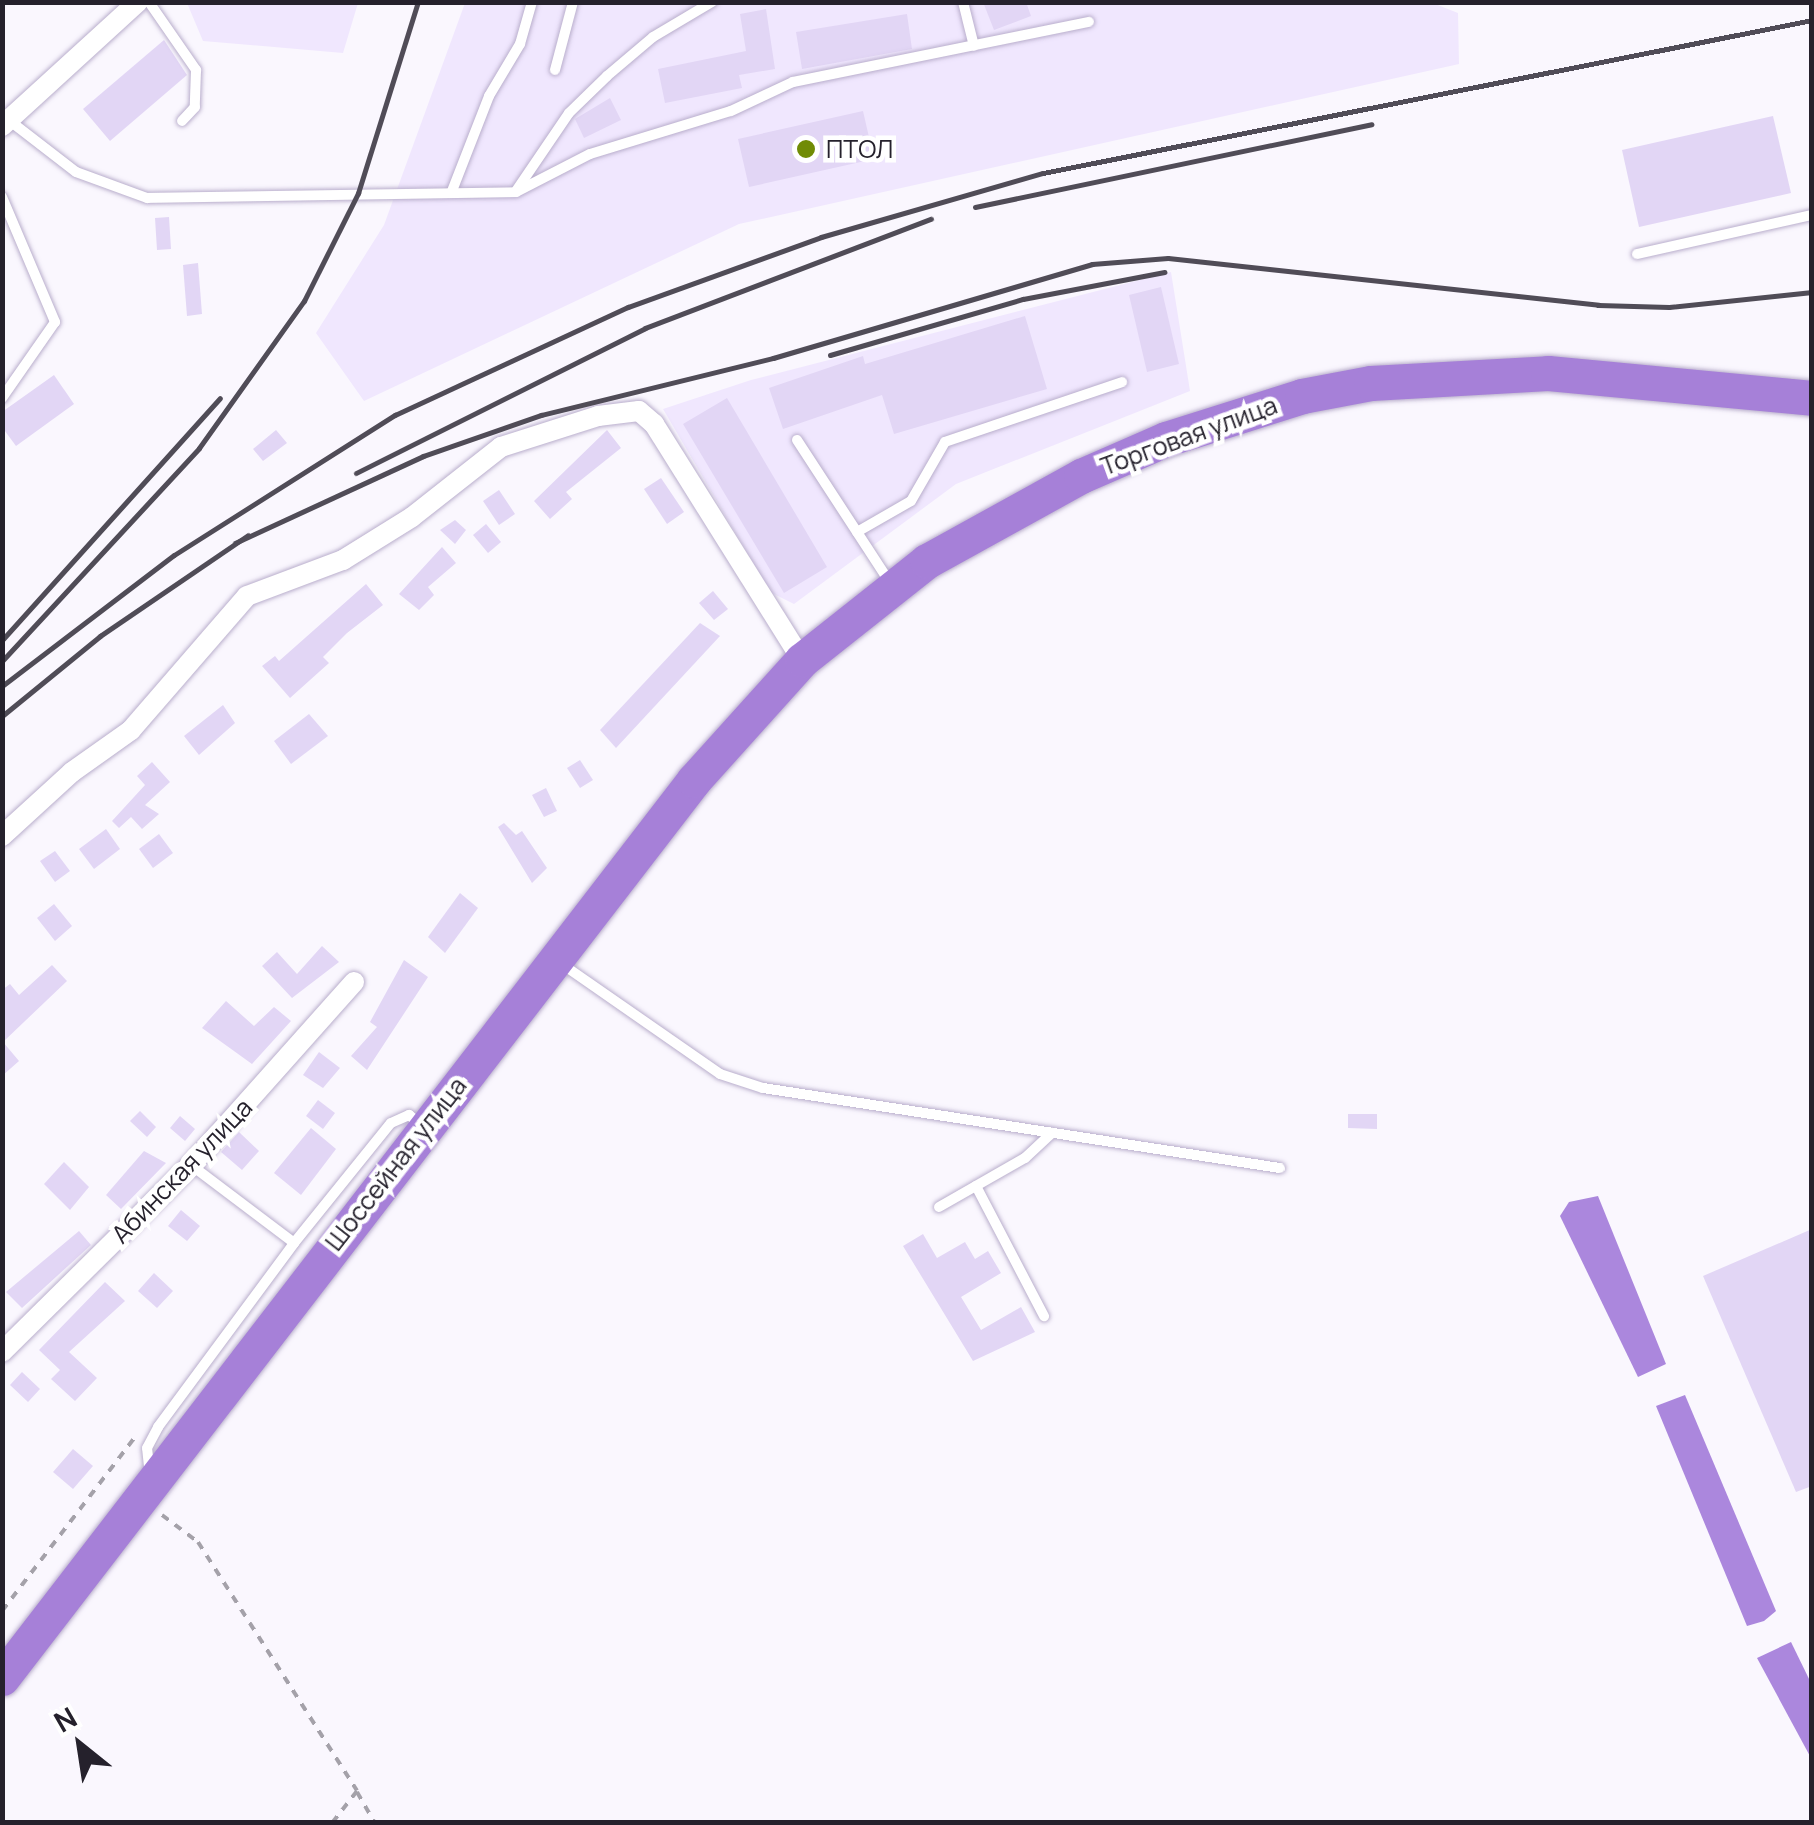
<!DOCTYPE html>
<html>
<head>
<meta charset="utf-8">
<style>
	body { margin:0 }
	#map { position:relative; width:1814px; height:1825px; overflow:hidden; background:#faf7fe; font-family:Manrope,sans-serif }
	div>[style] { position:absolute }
	.built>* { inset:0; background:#f0e7fe }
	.water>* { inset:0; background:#ab87dd }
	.building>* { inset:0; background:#e2d6f5 }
	.path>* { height:4px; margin-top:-2px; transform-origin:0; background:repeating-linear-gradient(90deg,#a4a1a9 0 8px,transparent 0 16px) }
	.roads { filter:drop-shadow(0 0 2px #b9aecc) drop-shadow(0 0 2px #b9aecc) }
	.lane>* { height:10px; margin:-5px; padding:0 5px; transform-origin:5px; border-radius:5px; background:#fff }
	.street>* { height:20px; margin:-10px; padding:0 10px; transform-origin:10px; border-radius:10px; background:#fff }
	.highway>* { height:35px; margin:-17.5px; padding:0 17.5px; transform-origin:17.5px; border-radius:17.5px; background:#a680d8 }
	.rail>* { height:5px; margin:-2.5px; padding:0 2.5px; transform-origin:2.5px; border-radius:2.5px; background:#504c57 }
	.dots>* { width:28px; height:28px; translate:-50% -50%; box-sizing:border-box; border:5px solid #fff; border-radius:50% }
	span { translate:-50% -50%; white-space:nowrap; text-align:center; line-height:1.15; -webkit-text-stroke:9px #fff; paint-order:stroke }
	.poi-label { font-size:25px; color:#25212c }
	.left { translate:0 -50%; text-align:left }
	.street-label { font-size:25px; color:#25212c }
	.frame { position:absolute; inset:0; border:5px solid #25212c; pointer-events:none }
	.north { position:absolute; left:30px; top:1695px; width:100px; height:100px; -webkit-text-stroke:8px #fff; paint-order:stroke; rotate:330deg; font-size:28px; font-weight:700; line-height:40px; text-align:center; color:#25212c }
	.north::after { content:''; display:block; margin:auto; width:35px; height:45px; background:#25212c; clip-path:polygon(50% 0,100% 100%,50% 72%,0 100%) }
</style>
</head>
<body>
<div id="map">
	<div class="built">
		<div style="clip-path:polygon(1430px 2px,1458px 13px,1459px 64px,739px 224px,364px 401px,316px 333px,384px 225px,465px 3px)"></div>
		<div style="clip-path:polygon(187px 3px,358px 3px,343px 53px,203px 41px)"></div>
		<div style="clip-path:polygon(1171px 272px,1190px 391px,956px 484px,794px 604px,770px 592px,663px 409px,751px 380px)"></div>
	</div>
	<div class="water">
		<div style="clip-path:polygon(1598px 1196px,1666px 1364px,1638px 1377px,1560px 1216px,1569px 1202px)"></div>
		<div style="clip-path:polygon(1685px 1395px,1776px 1611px,1764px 1621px,1747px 1626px,1656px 1406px)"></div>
		<div style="clip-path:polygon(1791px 1642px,1811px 1683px,1811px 1758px,1757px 1658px)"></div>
	</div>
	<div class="building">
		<div style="clip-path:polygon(983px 2px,1026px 2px,1031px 16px,994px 30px)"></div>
		<div style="clip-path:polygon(766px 9px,775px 69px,739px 75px,742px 88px,665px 103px,658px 69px,746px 51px,740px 14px)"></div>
		<div style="clip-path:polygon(907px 14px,912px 49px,802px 69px,796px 32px)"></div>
		<div style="clip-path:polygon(164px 40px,187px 75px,110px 141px,83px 109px)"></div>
		<div style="clip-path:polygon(610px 98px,621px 120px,584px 138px,575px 119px)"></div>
		<div style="clip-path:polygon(863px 111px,874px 159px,749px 187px,738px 139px)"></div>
		<div style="clip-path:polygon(1773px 116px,1791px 193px,1639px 227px,1622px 150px)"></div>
		<div style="clip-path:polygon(169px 217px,171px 249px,157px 250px,155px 218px)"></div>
		<div style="clip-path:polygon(198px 263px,202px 314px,187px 316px,183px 265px)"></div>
		<div style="clip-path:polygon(1161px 287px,1179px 364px,1147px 372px,1129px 295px)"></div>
		<div style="clip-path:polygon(1025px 316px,1047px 389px,894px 434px,882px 395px,783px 429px,769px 388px,863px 356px,865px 364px)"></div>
		<div style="clip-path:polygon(54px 375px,74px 404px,16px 446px,2px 427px,2px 412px)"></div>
		<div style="clip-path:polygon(727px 398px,827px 567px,784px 593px,683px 424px)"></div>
		<div style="clip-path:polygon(276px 430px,287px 443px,263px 461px,253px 449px)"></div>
		<div style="clip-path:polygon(607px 430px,621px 448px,566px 492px,572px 499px,550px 519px,534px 501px)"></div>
		<div style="clip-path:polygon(661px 478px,684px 512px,667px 524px,644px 489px)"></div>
		<div style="clip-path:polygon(499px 490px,515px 514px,499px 525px,483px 501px)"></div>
		<div style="clip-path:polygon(455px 520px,466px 530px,455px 544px,440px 530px)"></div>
		<div style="clip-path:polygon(486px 524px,501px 542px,488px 553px,473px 535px)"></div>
		<div style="clip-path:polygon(442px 547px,456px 563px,428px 587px,434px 595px,419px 610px,399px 594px)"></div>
		<div style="clip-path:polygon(366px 584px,383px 605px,347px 633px,323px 657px,329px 663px,290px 698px,262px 666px,275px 656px,279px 661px)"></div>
		<div style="clip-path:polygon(713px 591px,728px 609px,714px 620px,699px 603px)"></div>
		<div style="clip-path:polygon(700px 623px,720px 636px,616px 748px,600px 730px)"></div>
		<div style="clip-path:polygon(223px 705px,235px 723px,199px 755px,184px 736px)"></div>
		<div style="clip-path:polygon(309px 714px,328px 736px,291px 764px,274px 741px)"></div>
		<div style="clip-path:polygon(580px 760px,593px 780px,580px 788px,567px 768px)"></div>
		<div style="clip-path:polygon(152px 762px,170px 782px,145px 805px,159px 814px,142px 829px,131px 817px,119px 828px,112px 821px,145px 785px,137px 776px)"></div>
		<div style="clip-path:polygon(546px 788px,557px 811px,544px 817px,532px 795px)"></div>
		<div style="clip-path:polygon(504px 823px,516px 835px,522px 831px,547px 868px,532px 883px,498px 827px)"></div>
		<div style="clip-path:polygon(106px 829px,120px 849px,94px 869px,79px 849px)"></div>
		<div style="clip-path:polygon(159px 834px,173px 853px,153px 868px,139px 849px)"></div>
		<div style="clip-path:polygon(55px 851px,70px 871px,55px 882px,40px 861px)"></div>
		<div style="clip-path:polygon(460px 893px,478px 908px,445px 953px,428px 937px)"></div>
		<div style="clip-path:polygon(54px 904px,72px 926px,55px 941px,37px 918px)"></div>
		<div style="clip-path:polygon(322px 946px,339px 962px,292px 998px,262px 966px,277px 952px,297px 974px)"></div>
		<div style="clip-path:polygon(404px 960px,428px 977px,367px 1070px,351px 1056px,377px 1027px,370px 1022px)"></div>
		<div style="clip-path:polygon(52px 965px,67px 981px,3px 1042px,19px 1061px,2px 1076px,2px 990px,10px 984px,19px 995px)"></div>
		<div style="clip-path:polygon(226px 1001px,254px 1026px,274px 1007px,291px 1021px,252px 1064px,202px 1028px)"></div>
		<div style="clip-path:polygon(319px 1052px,340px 1068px,323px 1088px,303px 1075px)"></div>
		<div style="clip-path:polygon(318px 1100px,335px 1113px,323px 1129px,306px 1116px)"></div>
		<div style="clip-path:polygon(140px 1111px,156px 1127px,147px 1137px,130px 1121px)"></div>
		<div style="clip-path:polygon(1348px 1114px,1377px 1114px,1377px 1129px,1348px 1128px)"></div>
		<div style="clip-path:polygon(180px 1116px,195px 1129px,185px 1141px,170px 1128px)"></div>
		<div style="clip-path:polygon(311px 1128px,336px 1149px,301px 1195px,274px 1173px)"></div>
		<div style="clip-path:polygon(239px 1132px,259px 1151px,242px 1170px,221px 1152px)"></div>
		<div style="clip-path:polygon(144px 1151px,166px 1163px,121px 1209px,106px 1195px)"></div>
		<div style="clip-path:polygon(64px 1162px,89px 1187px,70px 1210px,44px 1184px)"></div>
		<div style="clip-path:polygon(181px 1210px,200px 1226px,187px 1241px,168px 1226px)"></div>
		<div style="clip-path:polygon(1812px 1229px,1812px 1486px,1796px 1492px,1703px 1276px)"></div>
		<div style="clip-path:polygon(79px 1231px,91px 1245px,22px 1308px,6px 1292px)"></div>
		<div style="clip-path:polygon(923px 1234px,937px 1258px,965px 1242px,975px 1259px,988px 1251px,1001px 1273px,961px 1297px,981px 1330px,1021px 1307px,1035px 1332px,973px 1361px,903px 1246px)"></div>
		<div style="clip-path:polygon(154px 1273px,173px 1291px,157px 1308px,138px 1291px)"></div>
		<div style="clip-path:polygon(105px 1282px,125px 1301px,69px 1352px,97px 1378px,75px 1401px,51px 1379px,60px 1370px,39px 1350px)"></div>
		<div style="clip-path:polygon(22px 1372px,40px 1389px,28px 1402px,10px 1385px)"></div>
		<div style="clip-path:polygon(73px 1449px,93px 1466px,73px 1489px,53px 1472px)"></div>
	</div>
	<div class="path">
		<div style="left:162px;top:1515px;width:45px;rotate:36.9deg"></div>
		<div style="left:198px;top:1542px;width:295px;rotate:57.4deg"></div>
		<div style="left:357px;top:1791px;width:39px;rotate:128deg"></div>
		<div style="left:2px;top:1611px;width:220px;rotate:-52.6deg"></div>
		<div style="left:357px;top:1792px;width:34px;rotate:60deg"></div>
	</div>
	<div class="roads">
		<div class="lane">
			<div style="left:149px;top:2px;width:83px;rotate:55.3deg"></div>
			<div style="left:196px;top:70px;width:37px;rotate:92deg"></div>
			<div style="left:195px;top:107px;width:19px;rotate:133deg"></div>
			<div style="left:963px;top:2px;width:45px;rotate:76deg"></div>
			<div style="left:555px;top:70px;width:70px;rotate:-75.2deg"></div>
			<div style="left:10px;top:121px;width:83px;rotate:37.7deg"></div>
			<div style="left:76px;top:172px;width:76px;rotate:20.1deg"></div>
			<div style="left:147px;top:198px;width:369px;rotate:-0.9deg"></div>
			<div style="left:516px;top:192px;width:83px;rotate:-27.2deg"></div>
			<div style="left:590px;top:154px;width:147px;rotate:-17deg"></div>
			<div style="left:731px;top:111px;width:68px;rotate:-25.1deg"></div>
			<div style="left:793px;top:82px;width:302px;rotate:-11.5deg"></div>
			<div style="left:452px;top:191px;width:102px;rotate:-68.7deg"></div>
			<div style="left:489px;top:96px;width:61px;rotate:-59.2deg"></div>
			<div style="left:520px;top:44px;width:44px;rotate:-74.1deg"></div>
			<div style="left:516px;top:191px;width:94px;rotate:-55.8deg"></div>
			<div style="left:569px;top:113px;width:53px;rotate:-44.2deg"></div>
			<div style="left:607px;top:76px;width:60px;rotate:-40.3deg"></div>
			<div style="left:653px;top:37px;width:69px;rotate:-30.7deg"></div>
			<div style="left:2px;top:197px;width:136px;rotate:67deg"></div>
			<div style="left:55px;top:322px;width:93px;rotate:124.9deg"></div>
			<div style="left:1637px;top:254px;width:179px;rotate:-12.6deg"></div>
			<div style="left:797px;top:440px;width:168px;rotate:56.9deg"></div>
			<div style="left:857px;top:532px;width:62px;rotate:-29.9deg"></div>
			<div style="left:911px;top:501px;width:68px;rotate:-60deg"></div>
			<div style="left:945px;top:442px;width:187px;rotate:-18.7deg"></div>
			<div style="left:559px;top:962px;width:196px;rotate:34.8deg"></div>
			<div style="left:720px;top:1074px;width:45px;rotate:18deg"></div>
			<div style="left:763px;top:1088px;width:523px;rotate:8.8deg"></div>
			<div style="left:191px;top:1165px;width:129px;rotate:37.1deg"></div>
			<div style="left:976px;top:1186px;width:147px;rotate:62.4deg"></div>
			<div style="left:939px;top:1207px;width:99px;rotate:-29.7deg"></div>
			<div style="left:1025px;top:1158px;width:37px;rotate:-43deg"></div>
			<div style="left:150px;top:1476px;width:28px;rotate:-96deg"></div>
			<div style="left:147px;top:1448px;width:24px;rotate:-62deg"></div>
			<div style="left:158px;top:1427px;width:229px;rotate:-53.5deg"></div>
			<div style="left:294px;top:1243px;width:154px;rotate:-51.1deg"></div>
			<div style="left:391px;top:1123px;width:20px;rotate:-24deg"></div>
			<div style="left:409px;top:1115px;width:13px;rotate:39deg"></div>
		</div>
		<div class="street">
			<div style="left:2px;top:126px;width:184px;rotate:-42.4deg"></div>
			<div style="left:2px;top:836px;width:95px;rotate:-42.4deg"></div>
			<div style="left:72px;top:772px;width:72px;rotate:-35.4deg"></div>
			<div style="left:131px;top:730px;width:177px;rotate:-49.1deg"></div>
			<div style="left:247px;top:596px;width:103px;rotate:-20.6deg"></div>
			<div style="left:343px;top:560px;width:81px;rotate:-31.9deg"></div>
			<div style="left:412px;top:517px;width:113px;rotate:-38.2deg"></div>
			<div style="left:501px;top:447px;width:102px;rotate:-17.7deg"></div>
			<div style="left:598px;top:416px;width:41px;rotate:-7deg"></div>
			<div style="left:639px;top:411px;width:20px;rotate:41deg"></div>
			<div style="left:654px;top:424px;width:279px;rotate:57.9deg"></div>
			<div style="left:2px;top:1352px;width:266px;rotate:-44.7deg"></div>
			<div style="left:191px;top:1165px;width:245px;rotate:-48.3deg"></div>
		</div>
		<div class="highway">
			<div style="left:2px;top:1678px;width:1134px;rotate:-52.38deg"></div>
			<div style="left:694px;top:780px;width:161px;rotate:-48deg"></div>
			<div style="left:802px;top:660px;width:159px;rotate:-38.4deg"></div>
			<div style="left:927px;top:561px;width:176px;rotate:-28.9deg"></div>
			<div style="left:1081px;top:476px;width:93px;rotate:-23.5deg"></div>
			<div style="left:1166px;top:439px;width:143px;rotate:-17.5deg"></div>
			<div style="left:1302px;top:396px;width:70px;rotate:-10.7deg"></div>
			<div style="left:1371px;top:383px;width:177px;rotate:-3.2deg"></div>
			<div style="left:1548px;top:373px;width:265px;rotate:5.4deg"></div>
		</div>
	</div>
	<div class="rail">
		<div style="left:975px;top:207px;width:405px;rotate:-11.8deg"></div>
		<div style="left:830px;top:355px;width:201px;rotate:-16.2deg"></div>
		<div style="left:1023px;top:299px;width:144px;rotate:-10.8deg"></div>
		<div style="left:356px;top:473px;width:323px;rotate:-26.6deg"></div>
		<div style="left:645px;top:328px;width:306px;rotate:-20.9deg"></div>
		<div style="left:235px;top:543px;width:207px;rotate:-24.8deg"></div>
		<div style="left:423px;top:456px;width:125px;rotate:-19.2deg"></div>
		<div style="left:541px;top:415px;width:239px;rotate:-13.8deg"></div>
		<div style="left:773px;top:358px;width:333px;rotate:-16.4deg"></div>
		<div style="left:1092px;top:264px;width:76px;rotate:-4.5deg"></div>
		<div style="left:1168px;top:258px;width:433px;rotate:6.2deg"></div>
		<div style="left:1598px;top:305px;width:71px;rotate:1.6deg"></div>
		<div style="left:1669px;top:307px;width:144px;rotate:-6deg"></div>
		<div style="left:3px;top:639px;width:324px;rotate:-48deg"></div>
		<div style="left:2px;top:661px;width:290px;rotate:-47.2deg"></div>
		<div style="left:199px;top:448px;width:181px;rotate:-54.5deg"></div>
		<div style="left:304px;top:301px;width:121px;rotate:-63.4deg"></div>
		<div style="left:358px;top:193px;width:200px;rotate:-72.6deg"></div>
		<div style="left:2px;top:686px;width:216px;rotate:-37.3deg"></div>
		<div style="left:174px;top:555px;width:262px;rotate:-32.4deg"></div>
		<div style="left:395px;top:415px;width:257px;rotate:-24.9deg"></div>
		<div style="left:628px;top:307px;width:205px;rotate:-19.9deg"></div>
		<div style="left:821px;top:237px;width:231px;rotate:-16.1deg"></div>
		<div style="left:1043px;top:173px;width:784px;rotate:-11.25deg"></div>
		<div style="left:2px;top:716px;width:127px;rotate:-39.2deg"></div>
		<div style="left:100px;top:636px;width:179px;rotate:-34.3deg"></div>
	</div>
	<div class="dots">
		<div style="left:806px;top:149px;background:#708b05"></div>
	</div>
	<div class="poi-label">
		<span class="left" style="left:826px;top:149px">ПТОЛ</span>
	</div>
	<div class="street-label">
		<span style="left:1189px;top:436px;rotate:-20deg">Торговая улица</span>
		<span style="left:396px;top:1164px;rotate:-52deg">Шоссейная улица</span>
		<span style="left:182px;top:1171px;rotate:-46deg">Абинская улица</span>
	</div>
	<div class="frame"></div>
	<div class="north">N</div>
</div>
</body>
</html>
